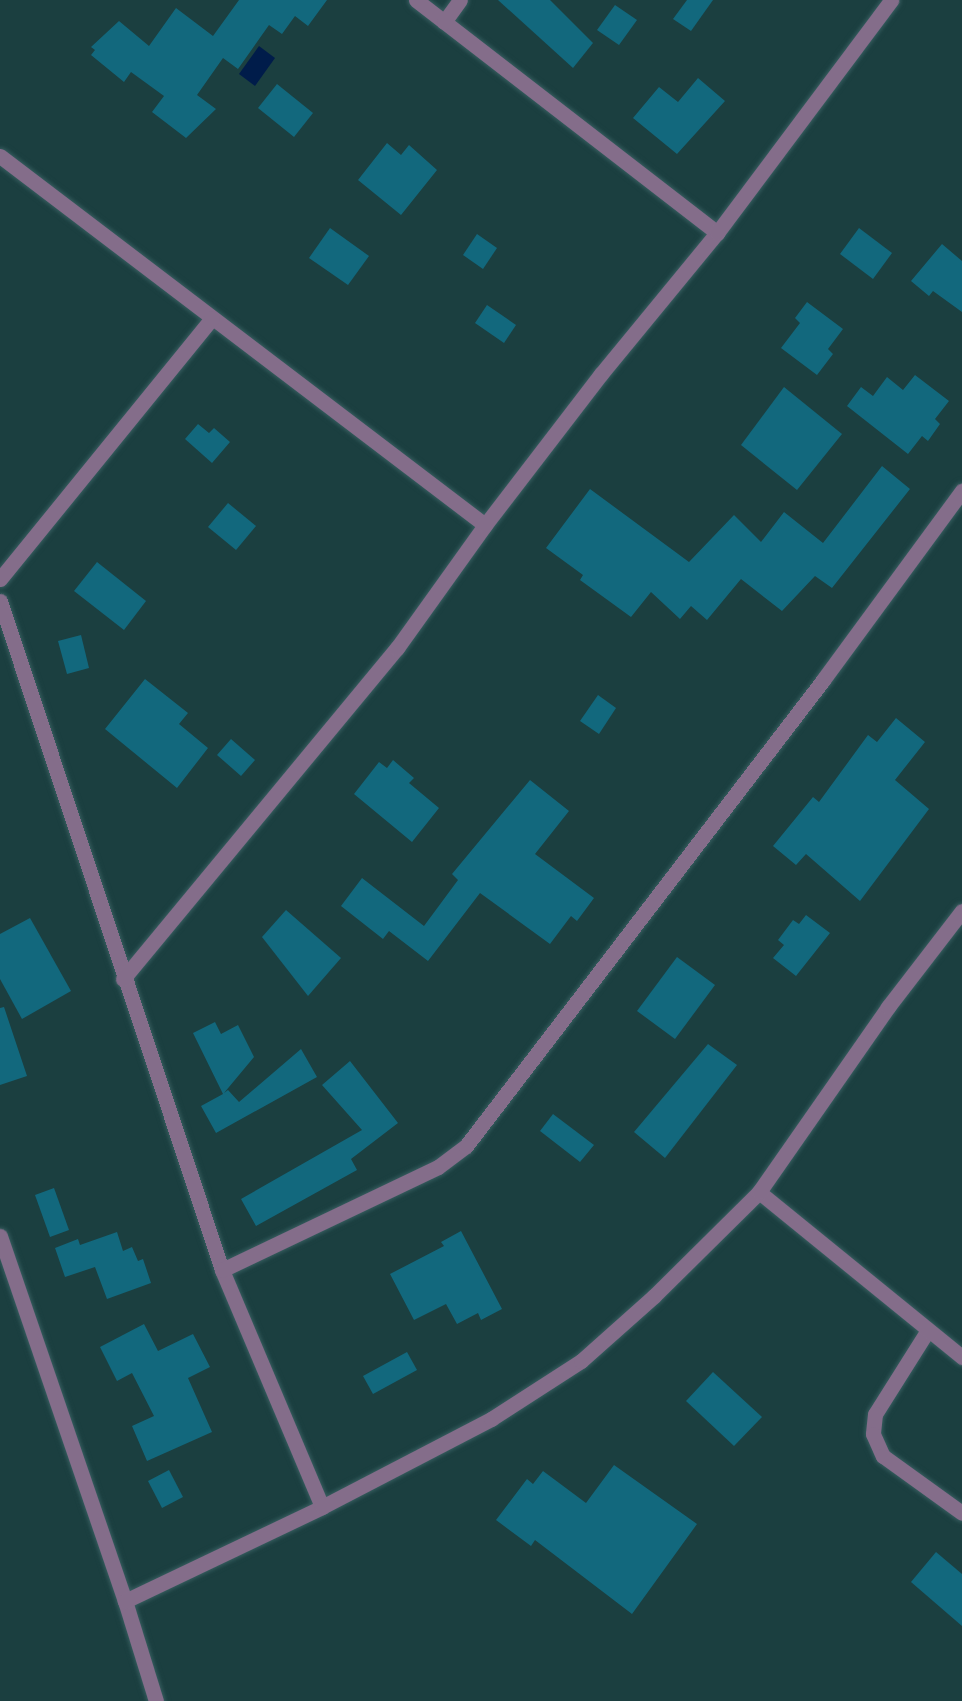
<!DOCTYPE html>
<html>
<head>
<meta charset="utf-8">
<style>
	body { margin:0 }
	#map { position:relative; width:962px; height:1701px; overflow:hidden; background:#1b3f40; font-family:"Varela Round",sans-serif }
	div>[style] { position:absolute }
	.water>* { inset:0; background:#001c4a }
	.building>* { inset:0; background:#12687d }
	.roads { filter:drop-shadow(0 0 2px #375d5f) drop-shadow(0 0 2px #375d5f) }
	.service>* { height:15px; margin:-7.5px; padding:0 7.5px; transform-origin:7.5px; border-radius:7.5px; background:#846d8a }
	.minor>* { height:15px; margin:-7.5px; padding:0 7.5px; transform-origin:7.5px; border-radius:7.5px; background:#846d8a }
	.tertiary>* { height:15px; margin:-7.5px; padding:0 7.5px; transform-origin:7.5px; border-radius:7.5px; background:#846d8a }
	span { translate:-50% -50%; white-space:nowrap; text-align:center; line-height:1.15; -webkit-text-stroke:4.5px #103436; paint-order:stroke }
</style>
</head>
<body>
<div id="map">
	<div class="water">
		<div style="clip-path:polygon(259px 46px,275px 58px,255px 86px,239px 74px)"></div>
	</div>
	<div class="building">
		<div style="clip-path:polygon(239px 0,327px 0,308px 26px,295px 16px,282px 34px,269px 25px,238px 69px,223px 58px,197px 95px,216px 109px,186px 138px,152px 112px,164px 96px,131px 72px,124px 82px,91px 55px,95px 50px,91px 47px,119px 21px,149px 46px,176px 8px,213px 36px)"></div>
		<div style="clip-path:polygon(498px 0,550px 0,593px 43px,573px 68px)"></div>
		<div style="clip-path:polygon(687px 0,713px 0,691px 31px,673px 19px)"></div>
		<div style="clip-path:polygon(615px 5px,637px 20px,619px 45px,597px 30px)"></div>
		<div style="clip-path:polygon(698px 78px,725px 101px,677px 154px,633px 118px,659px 87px,678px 102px)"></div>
		<div style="clip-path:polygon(277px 84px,313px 113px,294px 137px,258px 108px)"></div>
		<div style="clip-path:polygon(387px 143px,401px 155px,409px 145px,437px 170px,401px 215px,358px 180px)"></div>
		<div style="clip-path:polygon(330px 228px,369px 256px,348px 285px,309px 258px)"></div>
		<div style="clip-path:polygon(859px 228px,892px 253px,873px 279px,840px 254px)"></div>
		<div style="clip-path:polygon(477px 234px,497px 248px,483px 269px,463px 255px)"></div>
		<div style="clip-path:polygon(942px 244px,962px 261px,962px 312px,933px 291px,929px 296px,911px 281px)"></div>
		<div style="clip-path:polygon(807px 302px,843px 329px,828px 349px,833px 354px,817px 375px,781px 348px,800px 323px,795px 318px)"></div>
		<div style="clip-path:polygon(487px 305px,516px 325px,504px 343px,475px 323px)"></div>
		<div style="clip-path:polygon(915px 375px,949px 401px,935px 419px,940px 424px,928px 441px,922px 436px,908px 454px,847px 406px,861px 387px,873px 396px,887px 377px,903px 390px)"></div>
		<div style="clip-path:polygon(784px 387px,842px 434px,797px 490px,741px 445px)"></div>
		<div style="clip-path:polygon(198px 424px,209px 433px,214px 428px,230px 442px,212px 463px,185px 439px)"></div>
		<div style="clip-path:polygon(882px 466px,910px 489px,832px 588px,815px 576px,782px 611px,741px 579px,707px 620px,691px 606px,680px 619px,651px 592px,631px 617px,580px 580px,583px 575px,546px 548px,590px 489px,689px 562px,734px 515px,761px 542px,784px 512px,823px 543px)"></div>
		<div style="clip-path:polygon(228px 503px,256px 526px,236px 550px,208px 527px)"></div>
		<div style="clip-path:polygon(97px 562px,146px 601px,124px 630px,74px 591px)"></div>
		<div style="clip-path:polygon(81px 635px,89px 668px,67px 674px,58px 641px)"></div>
		<div style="clip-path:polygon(145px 679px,188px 713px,179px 724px,208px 748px,177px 788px,105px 729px)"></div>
		<div style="clip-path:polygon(598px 695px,616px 708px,599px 734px,580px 721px)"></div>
		<div style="clip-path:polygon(896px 718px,925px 742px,895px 780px,929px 809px,860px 901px,806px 854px,796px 865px,773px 846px,813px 797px,819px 802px,868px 735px,877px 742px)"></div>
		<div style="clip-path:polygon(231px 739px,255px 760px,241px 776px,217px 755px)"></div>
		<div style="clip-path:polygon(393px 760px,414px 778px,409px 783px,439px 808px,412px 842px,354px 794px,379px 762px,387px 768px)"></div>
		<div style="clip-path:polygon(530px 780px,569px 811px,535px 854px,594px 898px,577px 921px,571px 916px,550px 944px,480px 893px,428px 961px,389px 931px,383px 939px,341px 906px,362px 878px,424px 926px,458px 880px,452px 874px)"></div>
		<div style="clip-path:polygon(286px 910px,341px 958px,308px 996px,262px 937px)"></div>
		<div style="clip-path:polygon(806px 915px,830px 933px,796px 976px,773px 958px,784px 945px,778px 940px,793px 920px,799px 924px)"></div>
		<div style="clip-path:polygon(30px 918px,71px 991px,22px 1019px,0 979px,0 934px)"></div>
		<div style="clip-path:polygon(677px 957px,715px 985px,675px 1039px,637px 1011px)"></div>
		<div style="clip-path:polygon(4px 1007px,27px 1076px,0 1085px,0 1008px)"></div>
		<div style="clip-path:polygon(215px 1022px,221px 1034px,238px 1025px,254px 1057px,224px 1093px,228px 1090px,239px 1102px,301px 1049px,317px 1077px,216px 1133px,201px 1106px,223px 1094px,193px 1033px)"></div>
		<div style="clip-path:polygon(708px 1044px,737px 1065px,665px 1158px,634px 1132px)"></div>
		<div style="clip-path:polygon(350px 1061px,398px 1123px,351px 1159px,357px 1170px,256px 1226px,241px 1199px,362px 1130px,322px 1085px)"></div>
		<div style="clip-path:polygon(553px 1114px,594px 1145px,580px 1162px,540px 1131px)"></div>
		<div style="clip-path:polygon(54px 1188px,69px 1230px,50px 1237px,35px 1195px)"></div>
		<div style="clip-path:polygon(461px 1231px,502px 1309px,481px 1320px,478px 1313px,457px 1324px,446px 1304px,414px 1320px,390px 1274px,444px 1246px,441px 1242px)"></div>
		<div style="clip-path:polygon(117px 1232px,123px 1251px,132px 1247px,138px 1261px,143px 1259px,151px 1283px,107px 1299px,95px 1267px,65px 1277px,55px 1248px,78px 1239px,80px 1245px)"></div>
		<div style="clip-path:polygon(144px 1324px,158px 1351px,193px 1334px,210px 1367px,188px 1378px,212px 1432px,147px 1461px,132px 1426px,154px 1416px,132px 1373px,117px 1381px,100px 1347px)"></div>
		<div style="clip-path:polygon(407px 1352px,417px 1370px,373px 1394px,363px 1376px)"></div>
		<div style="clip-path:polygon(713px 1372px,762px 1417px,734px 1446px,686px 1401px)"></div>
		<div style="clip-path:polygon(614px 1465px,697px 1524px,632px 1614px,535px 1540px,531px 1546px,496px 1520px,527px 1479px,533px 1484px,543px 1471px,586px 1503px)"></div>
		<div style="clip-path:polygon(169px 1470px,183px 1497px,162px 1508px,148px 1481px)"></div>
		<div style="clip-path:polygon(936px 1552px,962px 1574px,962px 1626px,911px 1582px)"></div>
	</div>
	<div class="roads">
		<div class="service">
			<div style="left:928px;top:1330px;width:99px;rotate:122.2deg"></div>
			<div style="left:875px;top:1414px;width:20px;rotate:96deg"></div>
			<div style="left:873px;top:1434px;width:24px;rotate:66deg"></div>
			<div style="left:883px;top:1456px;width:97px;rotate:35.8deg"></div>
		</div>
		<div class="minor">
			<div style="left:416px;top:0;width:381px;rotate:37.7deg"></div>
			<div style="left:444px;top:22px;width:27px;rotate:-54deg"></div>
			<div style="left:0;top:156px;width:609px;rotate:37.26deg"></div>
			<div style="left:0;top:579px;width:336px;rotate:-50.9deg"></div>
			<div style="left:0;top:601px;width:705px;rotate:71.64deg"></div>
			<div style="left:222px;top:1270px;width:257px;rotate:67.1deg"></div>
			<div style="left:123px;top:979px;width:430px;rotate:-50.4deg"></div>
			<div style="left:397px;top:648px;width:151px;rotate:-54.4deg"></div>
			<div style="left:485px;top:525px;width:190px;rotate:-52.5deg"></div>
			<div style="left:601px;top:374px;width:183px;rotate:-50.6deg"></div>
			<div style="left:717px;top:233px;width:291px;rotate:-53.2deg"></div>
			<div style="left:759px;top:1192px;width:262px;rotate:39.1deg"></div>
			<div style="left:0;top:1236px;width:386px;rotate:71.1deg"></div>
			<div style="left:222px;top:1270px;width:239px;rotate:-25.5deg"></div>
			<div style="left:438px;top:1167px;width:35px;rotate:-37deg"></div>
			<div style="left:466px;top:1146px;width:587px;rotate:-52.54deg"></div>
			<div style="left:823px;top:680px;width:235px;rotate:-53.7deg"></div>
		</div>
		<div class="tertiary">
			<div style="left:156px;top:1701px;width:105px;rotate:-107.2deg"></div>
			<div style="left:125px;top:1601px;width:218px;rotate:-25.5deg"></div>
			<div style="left:322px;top:1507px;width:191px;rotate:-27.5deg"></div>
			<div style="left:491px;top:1419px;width:107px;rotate:-32.8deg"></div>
			<div style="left:581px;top:1361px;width:98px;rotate:-41.7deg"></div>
			<div style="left:654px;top:1296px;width:148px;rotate:-44.7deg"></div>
			<div style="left:759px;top:1192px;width:226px;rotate:-55.1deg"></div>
			<div style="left:888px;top:1007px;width:121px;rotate:-52.4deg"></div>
		</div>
	</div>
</div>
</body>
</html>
